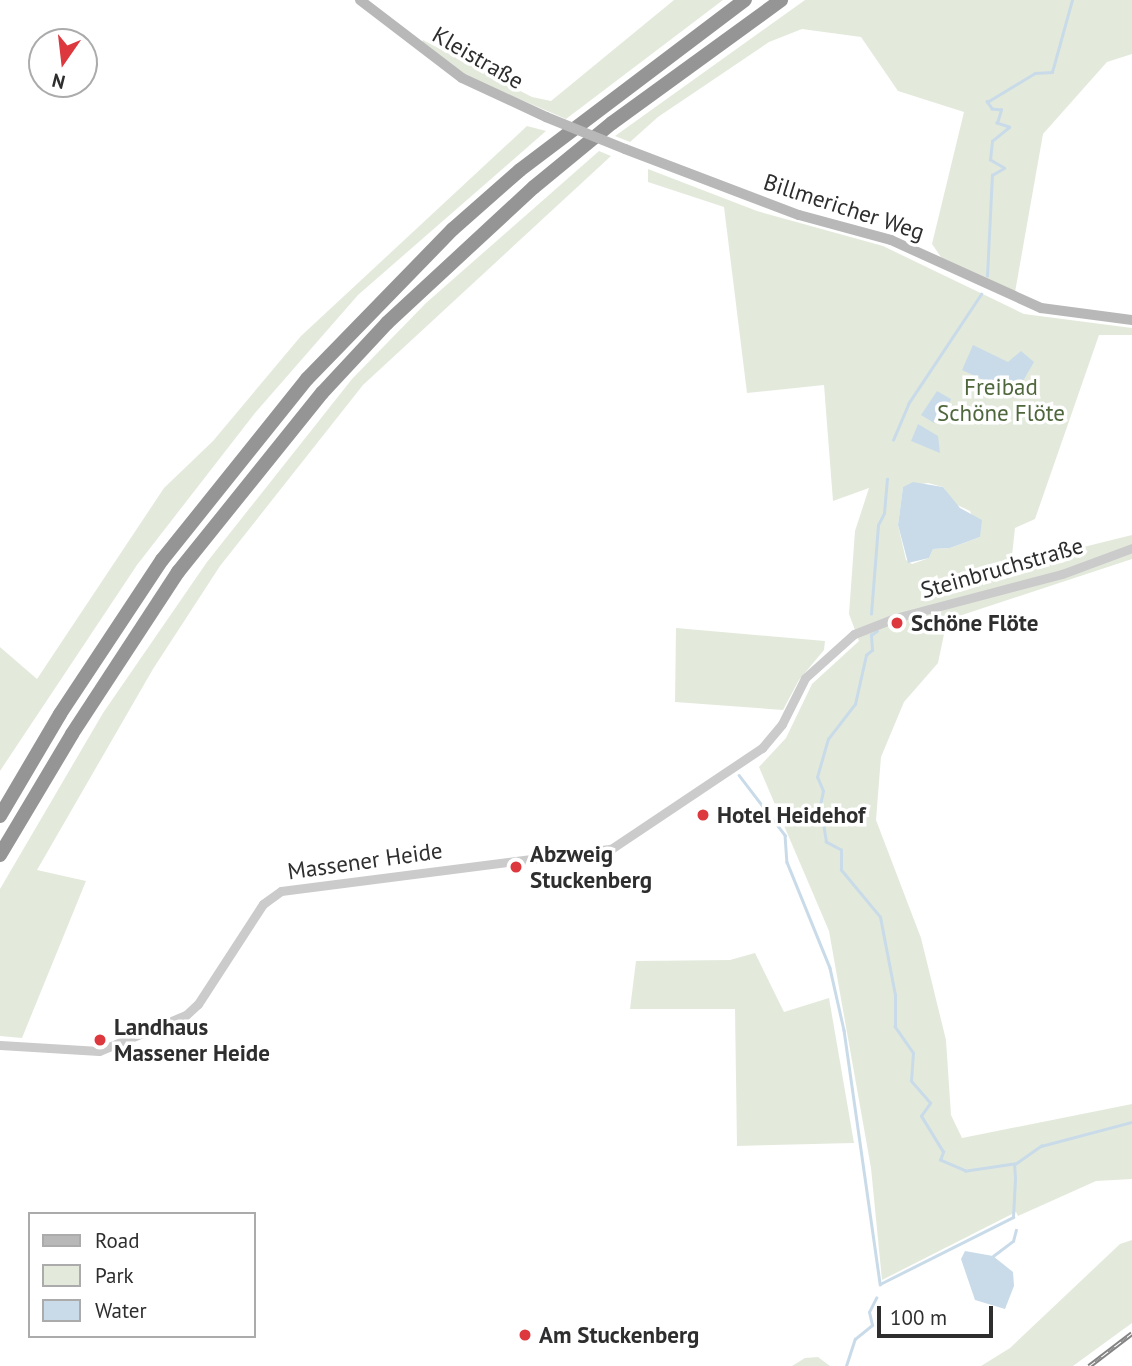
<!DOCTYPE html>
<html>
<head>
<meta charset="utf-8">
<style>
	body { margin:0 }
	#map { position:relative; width:1132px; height:1366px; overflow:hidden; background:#fff; font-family:"PT Sans",sans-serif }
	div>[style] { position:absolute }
	.green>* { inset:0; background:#e3eadc }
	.water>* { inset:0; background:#c9dbe9 }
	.stream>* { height:2.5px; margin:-1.25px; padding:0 1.25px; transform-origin:1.25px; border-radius:1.25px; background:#c9dbe9 }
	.tertiary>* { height:9px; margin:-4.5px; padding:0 4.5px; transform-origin:4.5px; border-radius:4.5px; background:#cbcbcb }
	.secondary>* { height:10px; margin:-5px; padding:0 5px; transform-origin:5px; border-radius:5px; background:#b8b8b8 }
	.motorway>* { height:14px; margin:-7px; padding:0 7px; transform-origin:7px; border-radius:7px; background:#959595 }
	.rail>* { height:5px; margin-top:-2.5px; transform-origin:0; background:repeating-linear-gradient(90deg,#fff 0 8px,#838383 0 16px); box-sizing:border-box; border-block:2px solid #838383 }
	.secondary-bridge>* { height:10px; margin:-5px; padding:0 5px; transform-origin:5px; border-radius:5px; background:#b8b8b8 }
	.dots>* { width:19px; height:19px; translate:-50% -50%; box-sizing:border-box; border:4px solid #fff; border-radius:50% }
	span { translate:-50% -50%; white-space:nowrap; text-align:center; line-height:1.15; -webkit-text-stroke:7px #fff; paint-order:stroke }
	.street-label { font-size:23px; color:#2e2e2e }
	.park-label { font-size:23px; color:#4f673d }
	.poi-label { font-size:23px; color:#2e2e2e; font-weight:700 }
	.left { translate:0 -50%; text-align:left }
	.legend { position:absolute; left:28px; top:1212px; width:228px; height:126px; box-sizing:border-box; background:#fff; border:2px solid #ababab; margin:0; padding:9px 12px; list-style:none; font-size:21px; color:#2e2e2e }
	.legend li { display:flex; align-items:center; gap:14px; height:35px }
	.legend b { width:35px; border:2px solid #ababab }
	.north { position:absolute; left:28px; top:28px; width:70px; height:70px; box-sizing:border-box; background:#fff; border:2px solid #ababab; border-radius:50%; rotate:194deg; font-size:19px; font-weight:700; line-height:28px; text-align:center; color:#2e2e2e }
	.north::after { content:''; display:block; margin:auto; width:24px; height:32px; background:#dc383d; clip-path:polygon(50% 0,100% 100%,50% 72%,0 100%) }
	.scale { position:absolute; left:877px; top:1306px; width:116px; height:32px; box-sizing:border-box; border:4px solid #2e2e2e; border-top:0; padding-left:9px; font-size:21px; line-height:24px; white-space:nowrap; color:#2e2e2e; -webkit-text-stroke:5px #fff; paint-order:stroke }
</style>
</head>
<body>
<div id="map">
	<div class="green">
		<div style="clip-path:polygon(674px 0,723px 0,566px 119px,463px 75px,420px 46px,423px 40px,532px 97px,551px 101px)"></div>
		<div style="clip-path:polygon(805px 0,1132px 0,1132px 54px,1107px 62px,1043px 134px,1014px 298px,945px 263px,932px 244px,964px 112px,898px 91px,861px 37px,802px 29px,769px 42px,658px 117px,630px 142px,615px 136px)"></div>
		<div style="clip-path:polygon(527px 126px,546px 131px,358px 295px,255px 413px,137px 565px,0 771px,0 647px,37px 679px,164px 488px,213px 441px,301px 336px)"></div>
		<div style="clip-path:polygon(599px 151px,611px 156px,363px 385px,220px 566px,153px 669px,37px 870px,86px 881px,22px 1038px,0 1036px,0 889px,103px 713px,207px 562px,352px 379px,426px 303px)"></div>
		<div style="clip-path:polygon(evenodd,648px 169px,757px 211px,883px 246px,1024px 314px,1132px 328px,1132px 335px,1099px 335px,1035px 519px,1015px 528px,1011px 565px,1132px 535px,1132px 559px,947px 620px,938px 663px,904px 702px,881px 757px,876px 820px,921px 938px,946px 1040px,951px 1115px,962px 1138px,1132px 1104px,1132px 1179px,1096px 1181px,1018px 1216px,1016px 1212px,882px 1280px,871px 1168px,829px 931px,759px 767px,786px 738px,812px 684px,859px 641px,849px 614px,855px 531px,869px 488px,833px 501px,824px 385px,747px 393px,724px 207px,648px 182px,648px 169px,928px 483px,943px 487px,955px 504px,970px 511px,980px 537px,950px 548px,933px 549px,929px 558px,912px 564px,906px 560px,898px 525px,903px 487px,928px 483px)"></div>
		<div style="clip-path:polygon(676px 628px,825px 641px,824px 650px,799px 680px,783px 710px,675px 702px)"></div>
		<div style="clip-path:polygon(755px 953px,784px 1012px,829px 998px,854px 1143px,737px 1146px,735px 1009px,630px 1009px,636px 961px,730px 960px)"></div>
		<div style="clip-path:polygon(1132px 1240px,1132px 1323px,1073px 1366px,981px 1366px,1010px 1348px,1120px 1244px)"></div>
		<div style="clip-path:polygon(818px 1357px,830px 1366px,792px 1366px,805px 1358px)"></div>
	</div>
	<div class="water">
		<div style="clip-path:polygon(973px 345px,1008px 362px,1021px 351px,1034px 362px,1015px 395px,962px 370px)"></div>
		<div style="clip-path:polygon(937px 391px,951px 399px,942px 422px,934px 423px,921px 415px)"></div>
		<div style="clip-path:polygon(918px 424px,938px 436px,940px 453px,911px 441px)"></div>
		<div style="clip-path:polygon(913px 482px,943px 487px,960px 508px,982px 520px,980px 537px,950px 548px,933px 549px,929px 558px,908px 563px,898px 525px,903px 487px)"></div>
		<div style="clip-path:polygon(965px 1251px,993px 1256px,1013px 1272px,1014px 1286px,1005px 1309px,975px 1300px,961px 1259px)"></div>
	</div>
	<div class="stream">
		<div style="left:987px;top:276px;width:101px;rotate:-87.2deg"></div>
		<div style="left:992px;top:175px;width:14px;rotate:-30deg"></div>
		<div style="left:1004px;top:168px;width:16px;rotate:-150deg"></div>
		<div style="left:990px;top:160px;width:19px;rotate:-84deg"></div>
		<div style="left:992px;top:141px;width:22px;rotate:-39deg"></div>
		<div style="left:1009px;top:127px;width:13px;rotate:-162deg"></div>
		<div style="left:997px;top:123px;width:14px;rotate:-73deg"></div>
		<div style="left:1001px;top:110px;width:9px;rotate:-174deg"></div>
		<div style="left:992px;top:109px;width:9px;rotate:-126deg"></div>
		<div style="left:987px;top:102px;width:56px;rotate:-31.1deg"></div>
		<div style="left:1035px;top:73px;width:17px;rotate:-3deg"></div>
		<div style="left:1052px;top:72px;width:75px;rotate:-74.5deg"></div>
		<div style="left:893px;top:440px;width:39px;rotate:-67deg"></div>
		<div style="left:908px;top:404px;width:132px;rotate:-56.4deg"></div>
		<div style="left:871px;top:614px;width:89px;rotate:-85.5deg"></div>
		<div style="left:878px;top:525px;width:13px;rotate:-63deg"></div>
		<div style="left:884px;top:513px;width:34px;rotate:-85deg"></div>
		<div style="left:739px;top:775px;width:76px;rotate:52.5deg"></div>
		<div style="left:785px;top:835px;width:27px;rotate:86deg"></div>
		<div style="left:787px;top:862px;width:114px;rotate:67.9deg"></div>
		<div style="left:830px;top:968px;width:64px;rotate:77.3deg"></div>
		<div style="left:844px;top:1030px;width:257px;rotate:81.9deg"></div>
		<div style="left:880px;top:1284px;width:149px;rotate:-26.7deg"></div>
		<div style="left:1013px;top:1217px;width:39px;rotate:-87deg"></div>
		<div style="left:1015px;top:1178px;width:14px;rotate:-94deg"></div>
		<div style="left:1014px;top:1164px;width:49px;rotate:171.7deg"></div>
		<div style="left:966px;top:1171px;width:28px;rotate:-157deg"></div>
		<div style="left:940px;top:1160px;width:9px;rotate:-69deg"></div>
		<div style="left:943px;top:1152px;width:42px;rotate:-121.4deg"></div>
		<div style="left:921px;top:1116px;width:16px;rotate:-55deg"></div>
		<div style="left:930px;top:1103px;width:29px;rotate:-131deg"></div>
		<div style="left:911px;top:1081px;width:28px;rotate:-86deg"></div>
		<div style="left:913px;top:1053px;width:32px;rotate:-125deg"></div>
		<div style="left:895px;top:1027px;width:32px;rotate:-90deg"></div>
		<div style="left:895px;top:995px;width:79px;rotate:-100.9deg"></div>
		<div style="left:880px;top:917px;width:61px;rotate:-129.7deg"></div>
		<div style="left:841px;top:870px;width:20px;rotate:-90deg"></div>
		<div style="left:841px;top:850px;width:17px;rotate:-152deg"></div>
		<div style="left:826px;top:842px;width:37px;rotate:-99deg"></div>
		<div style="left:820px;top:805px;width:14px;rotate:-78deg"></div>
		<div style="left:823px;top:791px;width:15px;rotate:-113deg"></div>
		<div style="left:817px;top:777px;width:40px;rotate:-74deg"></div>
		<div style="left:828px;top:739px;width:44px;rotate:-52.4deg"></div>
		<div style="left:855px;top:704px;width:50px;rotate:-77.3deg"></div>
		<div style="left:866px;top:655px;width:8px;rotate:-40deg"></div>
		<div style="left:872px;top:650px;width:15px;rotate:-94deg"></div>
		<div style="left:871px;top:635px;width:7px;rotate:-34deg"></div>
		<div style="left:1015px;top:1164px;width:32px;rotate:-35deg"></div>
		<div style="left:1041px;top:1146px;width:94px;rotate:-14.8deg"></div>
		<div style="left:993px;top:1256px;width:25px;rotate:-37deg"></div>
		<div style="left:1013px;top:1241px;width:11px;rotate:-75deg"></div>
		<div style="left:846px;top:1366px;width:28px;rotate:-72deg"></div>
		<div style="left:855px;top:1339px;width:22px;rotate:-39deg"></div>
		<div style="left:872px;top:1325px;width:13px;rotate:-103deg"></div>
		<div style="left:869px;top:1312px;width:16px;rotate:-63deg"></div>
	</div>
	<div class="tertiary">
		<div style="left:0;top:1045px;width:99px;rotate:3.5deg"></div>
		<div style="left:99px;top:1051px;width:94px;rotate:-22.5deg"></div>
		<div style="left:186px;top:1015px;width:16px;rotate:-43deg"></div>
		<div style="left:198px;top:1004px;width:119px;rotate:-57deg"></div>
		<div style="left:263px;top:904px;width:22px;rotate:-36deg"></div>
		<div style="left:281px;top:891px;width:333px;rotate:-7.3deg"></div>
		<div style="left:611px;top:849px;width:182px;rotate:-33.8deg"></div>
		<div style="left:762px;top:748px;width:31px;rotate:-50deg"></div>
		<div style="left:782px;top:724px;width:51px;rotate:-63.4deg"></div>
		<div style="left:805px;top:678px;width:66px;rotate:-41.9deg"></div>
		<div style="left:854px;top:634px;width:44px;rotate:-21.3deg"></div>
		<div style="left:895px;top:618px;width:173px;rotate:-14.8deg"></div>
		<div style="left:1062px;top:574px;width:75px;rotate:-20.4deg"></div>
	</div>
	<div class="secondary">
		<div style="left:360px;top:0;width:128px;rotate:37.4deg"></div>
		<div style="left:462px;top:78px;width:93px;rotate:24.9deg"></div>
		<div style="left:625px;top:149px;width:186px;rotate:20.8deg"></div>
		<div style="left:799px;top:215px;width:95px;rotate:15.2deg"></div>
		<div style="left:891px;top:240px;width:165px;rotate:24.4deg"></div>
		<div style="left:1041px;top:308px;width:92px;rotate:7.5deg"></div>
	</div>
	<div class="motorway">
		<div style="left:0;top:816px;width:118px;rotate:-59.5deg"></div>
		<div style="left:60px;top:714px;width:185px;rotate:-56.5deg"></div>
		<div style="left:162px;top:560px;width:232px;rotate:-51.3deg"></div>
		<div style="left:307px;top:379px;width:209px;rotate:-45.8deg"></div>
		<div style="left:453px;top:229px;width:89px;rotate:-41.4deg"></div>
		<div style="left:520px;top:170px;width:282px;rotate:-37.1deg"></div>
		<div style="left:0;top:855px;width:141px;rotate:-59.2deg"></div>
		<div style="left:72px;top:734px;width:194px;rotate:-56.8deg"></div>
		<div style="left:178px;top:572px;width:230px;rotate:-51.2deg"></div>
		<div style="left:322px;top:393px;width:96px;rotate:-47.1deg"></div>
		<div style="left:387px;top:323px;width:200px;rotate:-42.8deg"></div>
		<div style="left:534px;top:187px;width:101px;rotate:-39.4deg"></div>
		<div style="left:612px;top:123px;width:209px;rotate:-36deg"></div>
	</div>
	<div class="rail">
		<div style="left:1089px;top:1366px;width:54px;rotate:-37.5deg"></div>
	</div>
	<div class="secondary-bridge">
		<div style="left:546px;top:117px;width:85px;rotate:22.1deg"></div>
	</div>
	<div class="dots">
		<div style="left:897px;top:623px;background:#dc383d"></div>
		<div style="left:703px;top:815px;background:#dc383d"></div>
		<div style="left:516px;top:867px;background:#dc383d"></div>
		<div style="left:100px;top:1040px;background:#dc383d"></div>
		<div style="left:525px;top:1335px;background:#dc383d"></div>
	</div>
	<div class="street-label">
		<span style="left:478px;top:58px;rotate:30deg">Kleistraße</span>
		<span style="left:844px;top:207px;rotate:18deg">Billmericher Weg</span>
		<span style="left:1002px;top:568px;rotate:-16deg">Steinbruchstraße</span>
		<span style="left:365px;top:861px;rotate:-8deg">Massener Heide</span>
	</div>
	<div class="park-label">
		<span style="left:1001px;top:400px">Freibad<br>Schöne Flöte</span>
	</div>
	<div class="poi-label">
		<span class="left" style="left:911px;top:623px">Schöne Flöte</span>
		<span class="left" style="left:717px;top:815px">Hotel Heidehof</span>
		<span class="left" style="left:530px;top:867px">Abzweig<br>Stuckenberg</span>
		<span class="left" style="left:114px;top:1040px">Landhaus<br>Massener Heide</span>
		<span class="left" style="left:539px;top:1335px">Am Stuckenberg</span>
	</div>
	<ul class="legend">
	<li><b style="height:9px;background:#b8b8b8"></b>Road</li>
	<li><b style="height:19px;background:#e3eadc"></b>Park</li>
	<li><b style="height:19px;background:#c9dbe9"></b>Water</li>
	</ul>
	<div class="north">N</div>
	<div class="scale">100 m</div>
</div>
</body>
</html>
